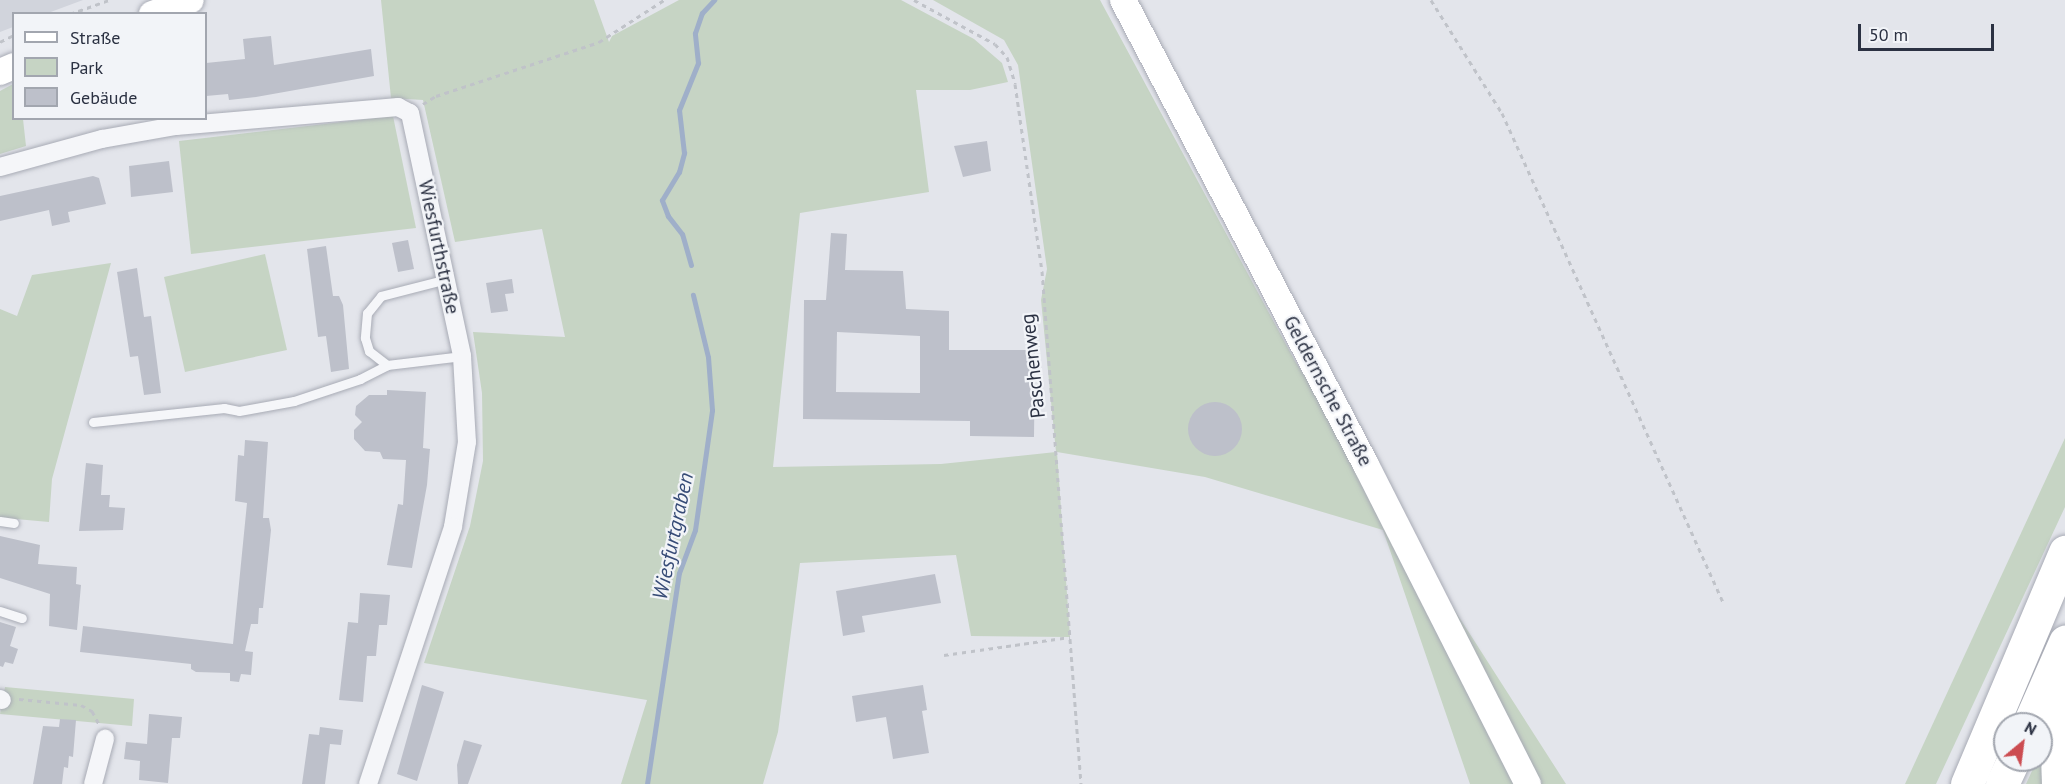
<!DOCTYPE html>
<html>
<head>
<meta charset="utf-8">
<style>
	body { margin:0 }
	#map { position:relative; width:2065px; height:784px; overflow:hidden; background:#e3e5eb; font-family:"PT Sans",sans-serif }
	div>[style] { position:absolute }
	.built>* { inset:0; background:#d1d4dc }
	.green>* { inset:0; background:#c6d4c4 }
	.stream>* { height:5px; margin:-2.5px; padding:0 2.5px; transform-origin:2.5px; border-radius:2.5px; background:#9fafc9 }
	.building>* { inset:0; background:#bdc0ca }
	.round { border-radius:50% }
	.path>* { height:3px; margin-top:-1.5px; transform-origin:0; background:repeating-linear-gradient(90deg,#c0c3c9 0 4.5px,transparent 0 9px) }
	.roads { filter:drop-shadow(0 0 2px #a8abb5) drop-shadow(0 0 2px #a8abb5) }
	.lane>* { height:9px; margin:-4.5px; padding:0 4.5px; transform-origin:4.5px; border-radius:4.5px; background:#f5f6f9 }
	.street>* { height:18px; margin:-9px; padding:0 9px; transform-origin:9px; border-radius:9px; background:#f5f6f9 }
	.secondary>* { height:26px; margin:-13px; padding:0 13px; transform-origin:13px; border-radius:13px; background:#fff }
	.highway>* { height:33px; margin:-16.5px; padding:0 16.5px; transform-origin:16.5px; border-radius:16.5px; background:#fff }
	span { translate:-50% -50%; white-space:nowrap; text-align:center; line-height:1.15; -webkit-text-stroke:4.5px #f2f4f8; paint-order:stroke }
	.street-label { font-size:20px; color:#2b3142 }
	.water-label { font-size:21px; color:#364b76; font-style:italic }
	.legend { position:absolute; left:12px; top:12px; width:195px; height:108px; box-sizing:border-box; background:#f2f4f8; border:2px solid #a2a6af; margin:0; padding:8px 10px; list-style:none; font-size:18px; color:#2b3142 }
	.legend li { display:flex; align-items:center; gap:12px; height:30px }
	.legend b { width:30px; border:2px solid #a2a6af }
	.north { position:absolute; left:1993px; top:712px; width:60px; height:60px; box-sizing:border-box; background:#f2f4f8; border:2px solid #a2a6af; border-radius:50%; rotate:29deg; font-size:16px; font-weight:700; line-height:24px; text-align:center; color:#2b3142 }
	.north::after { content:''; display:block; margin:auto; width:21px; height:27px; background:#cc4c51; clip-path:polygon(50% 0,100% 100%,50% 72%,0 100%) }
	.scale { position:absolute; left:1858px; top:24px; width:136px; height:27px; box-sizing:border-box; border:3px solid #2b3142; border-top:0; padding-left:8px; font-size:18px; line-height:21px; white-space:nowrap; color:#2b3142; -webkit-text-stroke:4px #f2f4f8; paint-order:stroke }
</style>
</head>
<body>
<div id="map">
	<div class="built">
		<div style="clip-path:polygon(0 0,83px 0,48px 13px,14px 14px,13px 27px,0 32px)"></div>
	</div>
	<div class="green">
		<div style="clip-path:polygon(381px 0,594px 0,609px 42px,612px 36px,679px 0,901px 0,974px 39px,1002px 63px,1008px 82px,970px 90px,916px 90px,929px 192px,800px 213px,773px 467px,941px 464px,1056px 452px,1041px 300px,1047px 269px,1018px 65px,1004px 40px,933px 0,1100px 0,1295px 361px,1566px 784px,1470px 784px,1383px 530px,1205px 477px,1057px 452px,1070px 637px,971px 636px,956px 555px,800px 563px,778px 732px,763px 784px,621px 784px,647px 700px,424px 663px,470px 526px,483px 461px,482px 393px,473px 332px,565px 337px,542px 229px,455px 242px,423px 100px,391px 98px)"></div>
		<div style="clip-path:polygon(13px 84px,14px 118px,23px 119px,26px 146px,0 154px,0 91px)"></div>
		<div style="clip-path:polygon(393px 116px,416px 228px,191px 254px,179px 141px)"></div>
		<div style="clip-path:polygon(265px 254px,287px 350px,185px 372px,164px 277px)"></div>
		<div style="clip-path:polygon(111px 263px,52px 479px,49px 522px,16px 519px,14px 528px,0 526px,0 309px,17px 316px,32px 275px)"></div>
		<div style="clip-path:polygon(2065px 438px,2065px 507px,1936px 784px,1905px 784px)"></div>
		<div style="clip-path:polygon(5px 687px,134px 699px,132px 726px,0 714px)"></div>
		<div style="clip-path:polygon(2037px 760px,2041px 760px,2048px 784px,2026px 784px)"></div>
	</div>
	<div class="stream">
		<div style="left:691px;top:265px;width:32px;rotate:-106deg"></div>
		<div style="left:682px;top:234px;width:23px;rotate:-128deg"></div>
		<div style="left:668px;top:216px;width:17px;rotate:-111deg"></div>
		<div style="left:662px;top:200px;width:33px;rotate:-59deg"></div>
		<div style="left:679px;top:172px;width:20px;rotate:-75deg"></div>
		<div style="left:684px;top:153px;width:43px;rotate:-96.6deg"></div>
		<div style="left:679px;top:110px;width:51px;rotate:-68deg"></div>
		<div style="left:698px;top:63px;width:30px;rotate:-96deg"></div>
		<div style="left:695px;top:33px;width:21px;rotate:-71deg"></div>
		<div style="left:702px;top:13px;width:18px;rotate:-47deg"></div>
		<div style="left:647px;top:784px;width:213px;rotate:-81.4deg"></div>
		<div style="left:679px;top:573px;width:46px;rotate:-69.6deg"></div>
		<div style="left:695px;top:530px;width:121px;rotate:-81.9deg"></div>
		<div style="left:712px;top:410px;width:53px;rotate:-94.3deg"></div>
		<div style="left:708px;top:357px;width:64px;rotate:-103.6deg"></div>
	</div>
	<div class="building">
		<div style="clip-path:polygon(271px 36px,274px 65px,371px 49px,374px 76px,256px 97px,229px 100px,228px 94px,206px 96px,206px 63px,245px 59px,243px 39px)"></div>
		<div style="clip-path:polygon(987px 141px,991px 171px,963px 177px,954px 146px)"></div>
		<div style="clip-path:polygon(169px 161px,173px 192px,131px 197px,129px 166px)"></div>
		<div style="clip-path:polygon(93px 176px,99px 178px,106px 204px,68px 212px,70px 222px,52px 226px,49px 210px,0 221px,0 196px)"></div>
		<div style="clip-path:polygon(evenodd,831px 233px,847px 234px,845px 270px,903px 271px,906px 309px,949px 311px,949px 350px,1035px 350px,1034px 437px,970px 436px,970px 421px,803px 419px,804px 300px,826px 300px,831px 233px,837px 332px,920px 336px,920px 393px,836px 392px,837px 332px)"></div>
		<div style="clip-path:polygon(408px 240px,414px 269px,398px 272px,392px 243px)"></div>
		<div style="clip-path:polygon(326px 246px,333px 296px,339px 296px,343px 305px,349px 369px,331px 372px,326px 336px,318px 337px,307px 249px)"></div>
		<div style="clip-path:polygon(137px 268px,144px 317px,151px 316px,161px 393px,144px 395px,138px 356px,130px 357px,117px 272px)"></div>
		<div style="clip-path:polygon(512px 279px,514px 293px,505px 294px,508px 311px,491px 313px,486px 283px)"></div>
		<div style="clip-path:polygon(387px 390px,426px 392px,423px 448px,430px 449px,427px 485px,412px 568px,387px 565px,398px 504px,403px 505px,406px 460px,383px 459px,380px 452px,365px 451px,354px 439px,354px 430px,362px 422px,355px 415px,356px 406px,369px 395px,387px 395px)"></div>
		<div class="round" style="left:1188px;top:402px;width:54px;height:54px"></div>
		<div style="clip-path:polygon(245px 440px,268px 442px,263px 518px,269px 518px,271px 530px,263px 608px,259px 608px,258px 624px,251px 624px,245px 651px,253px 652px,251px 675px,241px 674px,239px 682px,230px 681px,230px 673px,196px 672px,191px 669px,191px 664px,80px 652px,83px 626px,233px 644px,247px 503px,235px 501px,238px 455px,244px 456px)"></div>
		<div style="clip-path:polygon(86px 463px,103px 465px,101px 495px,110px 495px,109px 507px,125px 508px,123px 530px,79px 531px)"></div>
		<div style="clip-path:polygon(0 536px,40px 545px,38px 564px,77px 567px,76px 584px,81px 585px,77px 630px,49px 626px,50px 594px,0 578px)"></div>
		<div style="clip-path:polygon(935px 574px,941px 603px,862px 616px,865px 632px,843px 636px,836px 591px)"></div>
		<div style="clip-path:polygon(360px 593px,390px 595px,387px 625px,379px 625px,376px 656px,367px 656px,363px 702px,339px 700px,348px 622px,358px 623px)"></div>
		<div style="clip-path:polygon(0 622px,16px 627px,10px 646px,18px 649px,13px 664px,5px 662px,3px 667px,0 666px)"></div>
		<div style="clip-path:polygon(422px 685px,444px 692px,417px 781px,397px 774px)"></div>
		<div style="clip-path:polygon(923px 685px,927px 710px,922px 711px,929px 753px,893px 759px,886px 717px,856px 722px,852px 696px)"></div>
		<div style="clip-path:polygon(149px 714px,182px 717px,180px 738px,172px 738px,168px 783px,139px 780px,140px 761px,124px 759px,126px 742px,147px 744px)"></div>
		<div style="clip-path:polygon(60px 719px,76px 720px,73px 757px,69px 756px,68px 768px,64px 767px,62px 784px,33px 784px,43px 726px,59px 727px)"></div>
		<div style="clip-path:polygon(320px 727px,343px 730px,341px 745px,330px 744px,325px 784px,302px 784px,309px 734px,319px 735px)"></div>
		<div style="clip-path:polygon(464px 740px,482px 745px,468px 784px,458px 784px,457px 765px)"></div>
	</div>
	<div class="path">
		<div style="left:914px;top:0;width:92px;rotate:28.5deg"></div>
		<div style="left:995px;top:44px;width:18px;rotate:47deg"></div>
		<div style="left:1007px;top:57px;width:28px;rotate:73deg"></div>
		<div style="left:1015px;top:84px;width:189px;rotate:81.8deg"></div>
		<div style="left:1042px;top:271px;width:514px;rotate:85.65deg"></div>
		<div style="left:1431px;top:0;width:133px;rotate:57.9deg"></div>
		<div style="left:1502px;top:113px;width:537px;rotate:65.68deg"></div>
		<div style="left:70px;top:14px;width:41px;rotate:-19.7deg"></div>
		<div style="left:0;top:42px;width:16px;rotate:-27deg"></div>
		<div style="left:423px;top:104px;width:15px;rotate:-32deg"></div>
		<div style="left:436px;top:96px;width:172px;rotate:-18.3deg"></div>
		<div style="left:599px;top:42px;width:77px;rotate:-32.9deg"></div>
		<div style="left:944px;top:655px;width:127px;rotate:-8.1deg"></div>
		<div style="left:19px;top:699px;width:62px;rotate:5.5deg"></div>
		<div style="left:81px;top:705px;width:13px;rotate:29deg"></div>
		<div style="left:92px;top:711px;width:15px;rotate:62deg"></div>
	</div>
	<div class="roads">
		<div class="lane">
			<div style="left:447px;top:279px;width:68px;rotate:165.6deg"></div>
			<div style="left:381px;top:296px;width:22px;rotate:129deg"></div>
			<div style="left:367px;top:313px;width:25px;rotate:95deg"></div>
			<div style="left:365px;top:338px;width:14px;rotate:73deg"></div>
			<div style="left:369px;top:351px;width:23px;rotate:38deg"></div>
			<div style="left:387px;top:365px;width:76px;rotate:-6.8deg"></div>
			<div style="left:93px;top:422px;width:132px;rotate:-6.1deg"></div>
			<div style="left:224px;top:408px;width:15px;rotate:11deg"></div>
			<div style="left:239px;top:411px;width:56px;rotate:-10.3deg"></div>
			<div style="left:294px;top:401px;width:70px;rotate:-18.4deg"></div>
			<div style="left:360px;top:379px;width:30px;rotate:-27deg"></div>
			<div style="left:0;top:521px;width:14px;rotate:8deg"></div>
			<div style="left:0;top:611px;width:23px;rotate:18deg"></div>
		</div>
		<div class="street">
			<div style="left:0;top:167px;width:106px;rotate:-15.4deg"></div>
			<div style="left:102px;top:139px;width:75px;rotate:-10deg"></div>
			<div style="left:176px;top:126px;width:223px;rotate:-4.9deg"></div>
			<div style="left:398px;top:107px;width:13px;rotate:27deg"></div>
			<div style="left:410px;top:113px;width:249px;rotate:77.9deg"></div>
			<div style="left:462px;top:356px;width:86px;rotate:86.7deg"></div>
			<div style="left:467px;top:442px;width:86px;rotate:99.4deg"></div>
			<div style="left:453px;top:527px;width:271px;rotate:108.3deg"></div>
			<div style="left:0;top:699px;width:2px;rotate:27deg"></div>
			<div style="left:93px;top:784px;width:47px;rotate:-75.1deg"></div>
		</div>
		<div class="secondary">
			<div style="left:1123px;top:0;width:525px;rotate:62.41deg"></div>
			<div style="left:1366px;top:465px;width:358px;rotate:63.1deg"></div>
			<div style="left:152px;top:14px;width:41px;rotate:-19.7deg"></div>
			<div style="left:0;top:72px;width:15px;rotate:-23deg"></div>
		</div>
		<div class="highway">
			<div style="left:2029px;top:724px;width:90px;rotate:-66.3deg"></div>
			<div style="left:1967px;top:784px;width:252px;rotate:-67.1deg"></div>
			<div style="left:2002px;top:784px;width:26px;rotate:-65deg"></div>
			<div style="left:2058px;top:784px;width:37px;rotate:-92deg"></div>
			<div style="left:2057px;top:747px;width:52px;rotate:-81.1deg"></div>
		</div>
	</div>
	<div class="street-label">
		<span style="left:439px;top:247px;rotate:78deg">Wiesfurthstraße</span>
		<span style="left:1033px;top:366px;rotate:-96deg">Paschenweg</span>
		<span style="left:1328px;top:391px;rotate:62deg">Geldernsche Straße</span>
	</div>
	<div class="water-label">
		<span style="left:673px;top:536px;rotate:-78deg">Wiesfurtgraben</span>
	</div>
	<ul class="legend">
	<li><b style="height:8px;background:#fff"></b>Straße</li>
	<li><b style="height:16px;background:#c6d4c4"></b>Park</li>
	<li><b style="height:16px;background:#bdc0ca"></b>Gebäude</li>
	</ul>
	<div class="north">N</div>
	<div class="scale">50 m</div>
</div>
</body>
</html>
